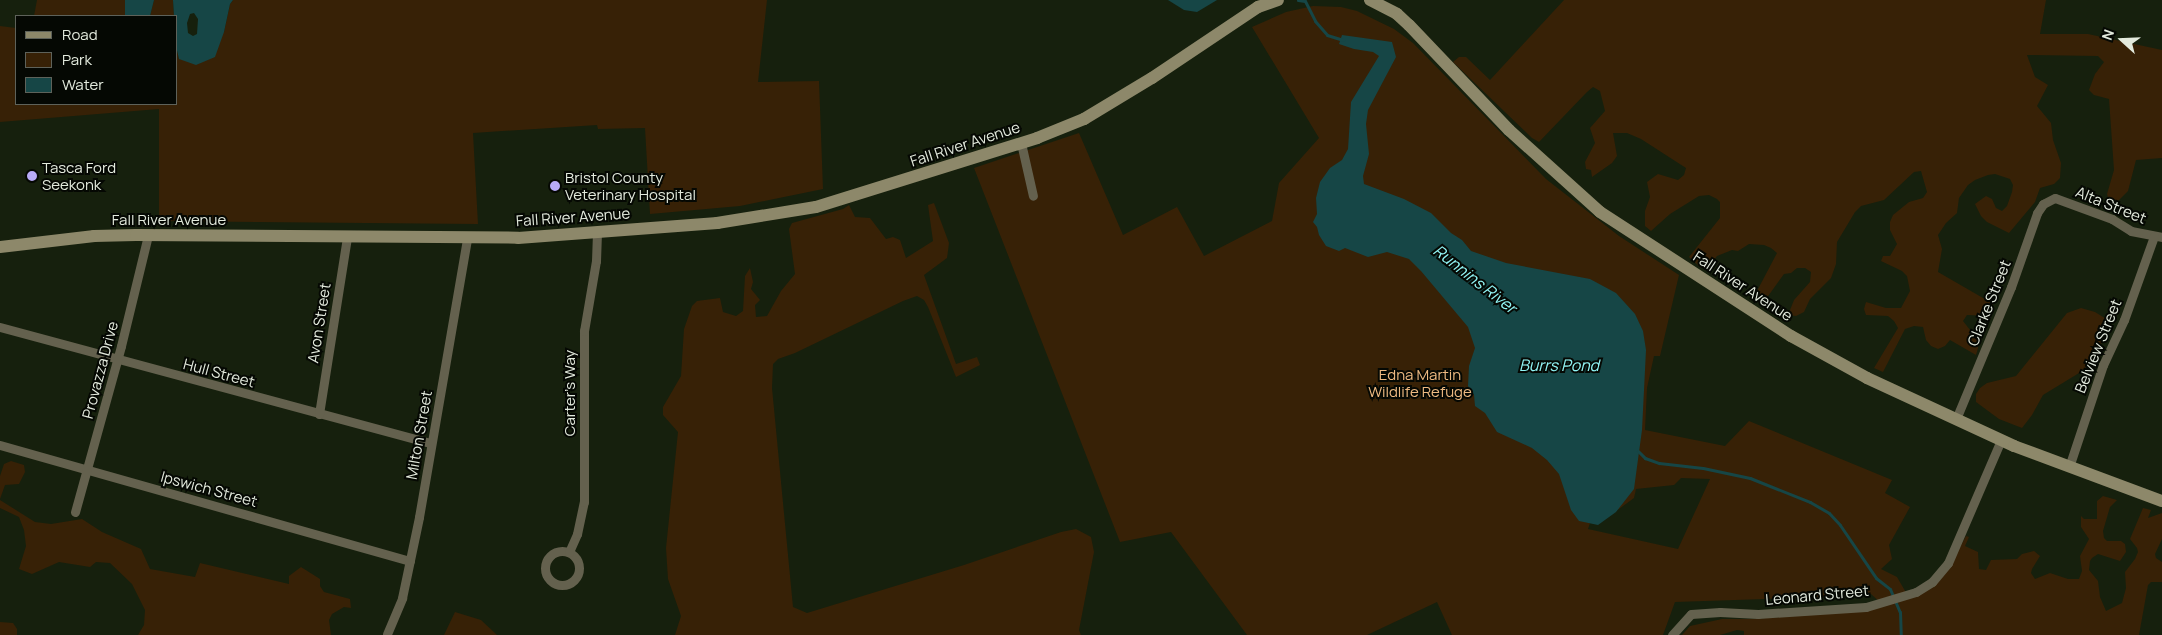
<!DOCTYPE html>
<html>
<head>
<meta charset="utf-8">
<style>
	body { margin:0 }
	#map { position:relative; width:2162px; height:635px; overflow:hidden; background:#16200d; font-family:Manrope,sans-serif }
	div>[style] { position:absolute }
	.green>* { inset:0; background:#372106 }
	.water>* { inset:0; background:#164646 }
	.stream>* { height:3px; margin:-1.5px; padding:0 1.5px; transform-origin:1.5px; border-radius:1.5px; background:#164646 }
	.minor>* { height:9px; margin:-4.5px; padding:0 4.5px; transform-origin:4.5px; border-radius:4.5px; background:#64614e }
	.minor>.ring { margin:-4.5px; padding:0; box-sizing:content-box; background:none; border:9px solid #64614e; border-radius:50% }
	.secondary>* { height:12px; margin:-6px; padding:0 6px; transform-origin:6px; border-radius:6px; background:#8d886a }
	.dots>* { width:14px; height:14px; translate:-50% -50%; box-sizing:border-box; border:2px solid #050803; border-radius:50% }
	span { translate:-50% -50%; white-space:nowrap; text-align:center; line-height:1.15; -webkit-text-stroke:4px #050803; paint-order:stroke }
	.street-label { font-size:15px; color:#e3eadd }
	.poi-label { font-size:15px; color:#e3eadd }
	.left { translate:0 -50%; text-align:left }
	.park-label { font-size:15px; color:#eeba82 }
	.water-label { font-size:16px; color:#92f6f6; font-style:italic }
	.legend { position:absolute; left:15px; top:15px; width:162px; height:90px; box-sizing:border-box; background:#050803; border:1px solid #5e625a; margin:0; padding:6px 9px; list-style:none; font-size:15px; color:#e3eadd }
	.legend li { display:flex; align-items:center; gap:10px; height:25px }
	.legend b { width:25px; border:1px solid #5e625a }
	.north { position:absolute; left:2097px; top:15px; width:50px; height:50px; -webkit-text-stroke:4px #050803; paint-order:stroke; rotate:290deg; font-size:14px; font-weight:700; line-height:20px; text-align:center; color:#e3eadd }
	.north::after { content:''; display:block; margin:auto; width:18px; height:22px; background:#e3eadd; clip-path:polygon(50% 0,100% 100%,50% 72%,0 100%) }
</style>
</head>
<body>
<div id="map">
	<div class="green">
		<div style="clip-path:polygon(37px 0,125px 0,125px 16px,34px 16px)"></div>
		<div style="clip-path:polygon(154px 0,173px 0,174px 16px,150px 16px)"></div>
		<div style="clip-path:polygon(233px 0,767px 0,758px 82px,819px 81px,823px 189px,740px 206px,650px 214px,645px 128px,598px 129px,597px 125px,473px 133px,478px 224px,159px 221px,159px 109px,0 122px,0 26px,16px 28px,16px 104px,176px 104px,176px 46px,179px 59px,224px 32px,230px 4px)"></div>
		<div style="clip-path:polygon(1564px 0,2046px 0,2040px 34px,2088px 34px,2162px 50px,2162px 158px,2136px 160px,2128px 191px,2117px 202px,2109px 201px,2107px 194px,2114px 170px,2109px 99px,2094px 95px,2089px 90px,2095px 74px,2104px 62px,2098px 56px,2027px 55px,2035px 77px,2048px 85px,2037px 106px,2051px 123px,2053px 140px,2061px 163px,2060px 178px,2054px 184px,2040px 188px,2035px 202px,2009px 233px,1987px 222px,1981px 216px,1975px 204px,1986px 196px,1992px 199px,1996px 208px,2002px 211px,2007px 206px,2012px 192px,2013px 185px,2010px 179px,1995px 174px,1988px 175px,1975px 180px,1968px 185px,1959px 198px,1957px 213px,1946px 223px,1938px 235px,1942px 249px,1938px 272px,1983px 298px,1994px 299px,1990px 316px,1967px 315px,1963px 321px,1978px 340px,1978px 348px,1976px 355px,1950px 340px,1945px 346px,1938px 349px,1931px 346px,1926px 340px,1923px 327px,1914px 326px,1905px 329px,1883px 372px,1874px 368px,1898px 328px,1894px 321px,1888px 316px,1866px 315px,1864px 309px,1866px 302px,1886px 308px,1901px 308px,1910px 291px,1907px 276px,1902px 271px,1881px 261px,1883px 256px,1890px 256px,1897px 244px,1890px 230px,1890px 222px,1893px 215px,1909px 202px,1923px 198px,1927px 192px,1921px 171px,1914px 172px,1884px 200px,1861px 206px,1855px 212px,1837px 242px,1836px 264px,1831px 278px,1810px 299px,1804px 312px,1796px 316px,1788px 315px,1794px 300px,1810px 282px,1811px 272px,1805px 268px,1797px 268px,1791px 273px,1784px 274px,1766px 299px,1758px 298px,1757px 291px,1777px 253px,1771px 248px,1764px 245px,1749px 244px,1738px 251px,1732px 250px,1717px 256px,1708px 268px,1700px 267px,1689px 257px,1720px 218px,1720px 202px,1717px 199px,1709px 195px,1699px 196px,1670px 214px,1651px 231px,1645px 226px,1645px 211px,1650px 197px,1647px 182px,1658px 174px,1678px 180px,1684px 175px,1686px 168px,1641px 139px,1627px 133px,1613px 133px,1617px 156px,1612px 163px,1592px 177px,1591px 170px,1586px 169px,1585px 162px,1595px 143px,1590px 128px,1605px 111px,1600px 91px,1593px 87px,1587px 92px,1539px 142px,1532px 138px,1453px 62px,1459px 57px,1466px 57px,1490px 80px)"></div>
		<div style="clip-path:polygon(evenodd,1313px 6px,1341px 7px,1357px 11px,1394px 29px,1413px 43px,1546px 179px,1619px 236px,1679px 275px,1660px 356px,1654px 356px,1647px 388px,1645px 430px,1725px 446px,1749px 421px,1892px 480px,1885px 493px,1910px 507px,1889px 545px,1892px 559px,1881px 569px,1897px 577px,1908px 596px,1949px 568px,1966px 536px,1969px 537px,1965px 546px,1978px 552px,1979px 569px,1986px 570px,1991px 560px,2017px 559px,2022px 554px,2034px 551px,2040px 556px,2032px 569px,2031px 573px,2035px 579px,2050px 573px,2068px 579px,2079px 579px,2082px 571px,2080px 556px,2089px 539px,2081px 527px,2081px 516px,2084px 519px,2097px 519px,2097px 501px,2103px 496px,2117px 500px,2110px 507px,2103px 531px,2104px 538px,2107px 541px,2121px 541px,2125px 544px,2126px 552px,2120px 561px,2098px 554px,2092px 558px,2090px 561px,2089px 570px,2098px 581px,2100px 597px,2106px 611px,2122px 603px,2126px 588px,2125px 572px,2135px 559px,2138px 552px,2137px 548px,2130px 539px,2143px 508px,2151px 510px,2148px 518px,2162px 513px,2162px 539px,2155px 554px,2156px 558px,2162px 562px,2162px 582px,2151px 582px,2148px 585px,2139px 635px,1744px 635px,1744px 631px,1737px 630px,1720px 635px,1682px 635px,1690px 626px,1722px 619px,1754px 619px,1853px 611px,1882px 604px,1871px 594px,1863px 592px,1861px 595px,1824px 597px,1675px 602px,1663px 635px,1452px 635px,1437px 602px,1367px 635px,1247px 635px,1171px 532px,1120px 542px,974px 168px,1079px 133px,1123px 235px,1177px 207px,1204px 256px,1272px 221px,1279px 183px,1319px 138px,1252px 27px,1286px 12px,1313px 6px,1681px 478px,1710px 479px,1678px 549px,1588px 529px,1590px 523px,1604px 520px,1634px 498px,1636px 489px,1674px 485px,1681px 478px)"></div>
		<div style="clip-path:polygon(934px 203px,949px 243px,948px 251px,947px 258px,924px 275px,956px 364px,977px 357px,980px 365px,956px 377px,928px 307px,924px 300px,917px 296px,903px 301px,795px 353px,778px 359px,773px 364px,772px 388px,793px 607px,807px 613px,964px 565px,1061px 532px,1076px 529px,1091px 537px,1094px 552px,1079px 630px,1081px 635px,675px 635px,681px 616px,668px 579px,666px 548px,678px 432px,663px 415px,663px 407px,681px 376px,684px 329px,692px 306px,697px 301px,720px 298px,723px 312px,736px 316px,743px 311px,745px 276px,750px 268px,753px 282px,751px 289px,760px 300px,755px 305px,756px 317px,767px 316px,781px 291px,795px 274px,789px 229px,792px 223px,843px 209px,849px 205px,855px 217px,870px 218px,886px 239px,893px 237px,900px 240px,906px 258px,933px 241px,928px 205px)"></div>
		<div style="clip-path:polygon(2081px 308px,2095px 312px,2108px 320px,2109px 328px,2107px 335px,2084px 370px,2043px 395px,2032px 415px,2022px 428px,1999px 419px,1976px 402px,1976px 394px,1980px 388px,1987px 383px,2016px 376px,2067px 313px)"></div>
		<div style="clip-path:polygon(11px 461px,24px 465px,25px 472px,19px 484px,5px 485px,0 499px,0 476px,4px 464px)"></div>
		<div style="clip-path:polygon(0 500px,35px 522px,51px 524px,82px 519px,102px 532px,141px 549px,150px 569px,195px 577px,200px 563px,289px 584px,289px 576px,301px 567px,320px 579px,320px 586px,324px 592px,350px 599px,351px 608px,344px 607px,332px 614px,329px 620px,331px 635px,138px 635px,144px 625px,145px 610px,132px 584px,110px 563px,96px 562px,90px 567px,59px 562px,32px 574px,19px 569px,26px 546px,24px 530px,19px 517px,0 508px)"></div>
		<div style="clip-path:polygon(455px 612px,481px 620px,497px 635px,444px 635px)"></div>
		<div style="clip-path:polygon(0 622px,13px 623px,17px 629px,17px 635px,0 635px)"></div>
	</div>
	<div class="water">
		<div style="clip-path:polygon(125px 0,154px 0,150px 16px,125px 16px)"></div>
		<div style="clip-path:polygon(evenodd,173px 0,233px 0,230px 4px,224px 32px,215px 57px,196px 65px,179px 59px,176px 46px,176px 16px,174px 16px,173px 0,194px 13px,198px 19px,197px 34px,193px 36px,188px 33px,187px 23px,190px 14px,194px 13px)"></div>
		<div style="clip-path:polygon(1168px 0,1217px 0,1197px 12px,1184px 10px)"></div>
		<div style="clip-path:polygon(1342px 35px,1392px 42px,1396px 57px,1368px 110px,1366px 124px,1369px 154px,1363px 176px,1364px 184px,1404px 199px,1431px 213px,1451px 233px,1462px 240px,1471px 251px,1506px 263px,1590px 279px,1616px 293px,1635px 314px,1643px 331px,1646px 350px,1642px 430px,1634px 489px,1616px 512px,1598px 525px,1579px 521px,1571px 510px,1559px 474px,1547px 460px,1532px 448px,1497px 432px,1485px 413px,1475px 406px,1474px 395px,1468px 386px,1469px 366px,1475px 348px,1468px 327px,1421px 271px,1409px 259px,1387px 252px,1368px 257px,1345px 248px,1339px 251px,1326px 246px,1319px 235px,1317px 227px,1313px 222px,1317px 214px,1316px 198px,1320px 182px,1330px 168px,1342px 160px,1348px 149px,1351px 102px,1379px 56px,1373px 52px,1354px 49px,1339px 44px)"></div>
	</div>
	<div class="stream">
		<div style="left:1298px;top:0;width:7px;rotate:8deg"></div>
		<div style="left:1305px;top:1px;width:22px;rotate:63deg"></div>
		<div style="left:1315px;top:21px;width:18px;rotate:49deg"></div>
		<div style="left:1327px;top:35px;width:17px;rotate:17deg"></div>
		<div style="left:1638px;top:451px;width:10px;rotate:45deg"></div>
		<div style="left:1645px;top:458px;width:15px;rotate:20deg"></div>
		<div style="left:1659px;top:463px;width:44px;rotate:6.5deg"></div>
		<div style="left:1703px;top:468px;width:48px;rotate:12deg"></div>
		<div style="left:1750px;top:478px;width:65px;rotate:21.8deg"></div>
		<div style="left:1810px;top:502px;width:22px;rotate:30deg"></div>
		<div style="left:1829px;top:513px;width:16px;rotate:47deg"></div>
		<div style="left:1840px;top:525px;width:64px;rotate:55.8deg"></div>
		<div style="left:1876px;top:578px;width:18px;rotate:38deg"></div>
		<div style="left:1890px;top:589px;width:25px;rotate:67deg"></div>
		<div style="left:1900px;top:612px;width:23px;rotate:88deg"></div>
	</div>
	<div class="minor">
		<div style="left:1021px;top:143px;width:54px;rotate:77.2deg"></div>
		<div style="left:0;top:327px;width:446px;rotate:15.1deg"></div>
		<div style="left:319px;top:414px;width:179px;rotate:-81deg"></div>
		<div style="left:1956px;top:419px;width:143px;rotate:-67.4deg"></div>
		<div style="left:2011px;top:287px;width:78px;rotate:-70.6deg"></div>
		<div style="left:2037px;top:213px;width:11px;rotate:-56deg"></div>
		<div style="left:2043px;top:204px;width:13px;rotate:-27deg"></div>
		<div style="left:2055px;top:198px;width:61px;rotate:20.2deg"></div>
		<div style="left:2112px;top:219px;width:22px;rotate:32deg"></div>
		<div style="left:2131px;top:231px;width:32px;rotate:11deg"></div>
		<div style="left:0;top:445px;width:426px;rotate:15.8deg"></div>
		<div style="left:2069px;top:467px;width:108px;rotate:-71.6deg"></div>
		<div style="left:2103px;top:365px;width:50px;rotate:-65deg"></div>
		<div style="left:2124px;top:320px;width:89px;rotate:-70.3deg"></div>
		<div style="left:75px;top:512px;width:172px;rotate:-74.5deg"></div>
		<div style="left:121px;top:346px;width:114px;rotate:-76.3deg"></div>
		<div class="ring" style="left:545px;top:551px;width:25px;height:25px"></div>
		<div style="left:569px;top:552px;width:20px;rotate:-66deg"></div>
		<div style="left:577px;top:534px;width:33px;rotate:-78deg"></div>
		<div style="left:584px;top:502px;width:171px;rotate:-90deg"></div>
		<div style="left:584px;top:331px;width:71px;rotate:-80.3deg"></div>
		<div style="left:596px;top:261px;width:28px;rotate:-88deg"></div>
		<div style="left:387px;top:634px;width:39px;rotate:-67deg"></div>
		<div style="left:402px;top:598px;width:83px;rotate:-78.1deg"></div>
		<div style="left:419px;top:517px;width:283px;rotate:-80.2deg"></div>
		<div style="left:1672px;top:635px;width:28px;rotate:-48deg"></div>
		<div style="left:1691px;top:614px;width:29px;rotate:-4deg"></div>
		<div style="left:1720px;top:612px;width:38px;rotate:3deg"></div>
		<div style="left:1758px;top:614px;width:108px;rotate:-3.7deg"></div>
		<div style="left:1866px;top:607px;width:52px;rotate:-16.7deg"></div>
		<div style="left:1916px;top:592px;width:19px;rotate:-32deg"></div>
		<div style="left:1932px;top:582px;width:25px;rotate:-50deg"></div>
		<div style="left:1948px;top:563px;width:134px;rotate:-66.7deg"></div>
	</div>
	<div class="secondary">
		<div style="left:1370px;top:0;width:30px;rotate:27deg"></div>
		<div style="left:1397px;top:14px;width:16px;rotate:43deg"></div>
		<div style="left:1409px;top:25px;width:145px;rotate:46.4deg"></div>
		<div style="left:1509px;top:130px;width:122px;rotate:42deg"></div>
		<div style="left:1600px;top:212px;width:228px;rotate:33deg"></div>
		<div style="left:1791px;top:336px;width:87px;rotate:28.9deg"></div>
		<div style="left:1867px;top:378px;width:162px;rotate:24.8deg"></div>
		<div style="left:2014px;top:446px;width:158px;rotate:20.4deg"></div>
		<div style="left:0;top:247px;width:95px;rotate:-6.7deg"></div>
		<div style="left:94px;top:236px;width:42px;rotate:-1.4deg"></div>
		<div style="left:136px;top:235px;width:382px;rotate:0.4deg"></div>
		<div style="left:518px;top:238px;width:200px;rotate:-4.3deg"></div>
		<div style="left:717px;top:223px;width:100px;rotate:-9.2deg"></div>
		<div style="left:816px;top:207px;width:232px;rotate:-17.3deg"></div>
		<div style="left:1037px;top:138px;width:51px;rotate:-22deg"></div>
		<div style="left:1084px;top:119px;width:79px;rotate:-31.1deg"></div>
		<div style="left:1152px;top:78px;width:128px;rotate:-33.8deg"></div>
		<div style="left:1258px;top:7px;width:21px;rotate:-19deg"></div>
	</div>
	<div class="dots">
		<div style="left:32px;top:176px;background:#b8abf7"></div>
		<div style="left:555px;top:186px;background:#b8abf7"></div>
	</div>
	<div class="street-label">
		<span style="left:965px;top:144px;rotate:-18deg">Fall River Avenue</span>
		<span style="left:2111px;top:205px;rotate:22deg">Alta Street</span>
		<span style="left:573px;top:217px;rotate:-4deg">Fall River Avenue</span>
		<span style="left:169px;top:220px">Fall River Avenue</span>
		<span style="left:1743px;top:286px;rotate:33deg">Fall River Avenue</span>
		<span style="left:1989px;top:303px;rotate:-68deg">Clarke Street</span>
		<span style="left:319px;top:323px;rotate:-81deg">Avon Street</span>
		<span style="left:2098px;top:346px;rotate:-68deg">Belview Street</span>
		<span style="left:100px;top:370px;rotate:-75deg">Provazza Drive</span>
		<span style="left:219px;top:373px;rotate:15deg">Hull Street</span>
		<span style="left:570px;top:393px;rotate:-90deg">Carter's Way</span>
		<span style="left:419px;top:435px;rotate:-80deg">Milton Street</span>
		<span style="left:209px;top:489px;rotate:15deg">Ipswich Street</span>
		<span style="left:1817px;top:595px;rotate:-5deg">Leonard Street</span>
	</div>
	<div class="poi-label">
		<span class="left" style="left:42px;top:176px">Tasca Ford<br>Seekonk</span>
		<span class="left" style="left:565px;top:186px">Bristol County<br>Veterinary Hospital</span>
	</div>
	<div class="park-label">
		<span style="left:1420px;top:383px">Edna Martin<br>Wildlife Refuge</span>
	</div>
	<div class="water-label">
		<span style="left:1475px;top:279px;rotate:38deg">Runnins River</span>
		<span style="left:1559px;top:365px">Burrs Pond</span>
	</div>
	<ul class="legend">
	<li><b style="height:6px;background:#8d886a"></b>Road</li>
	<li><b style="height:14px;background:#372106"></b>Park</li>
	<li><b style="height:14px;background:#164646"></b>Water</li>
	</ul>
	<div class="north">N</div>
</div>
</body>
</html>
